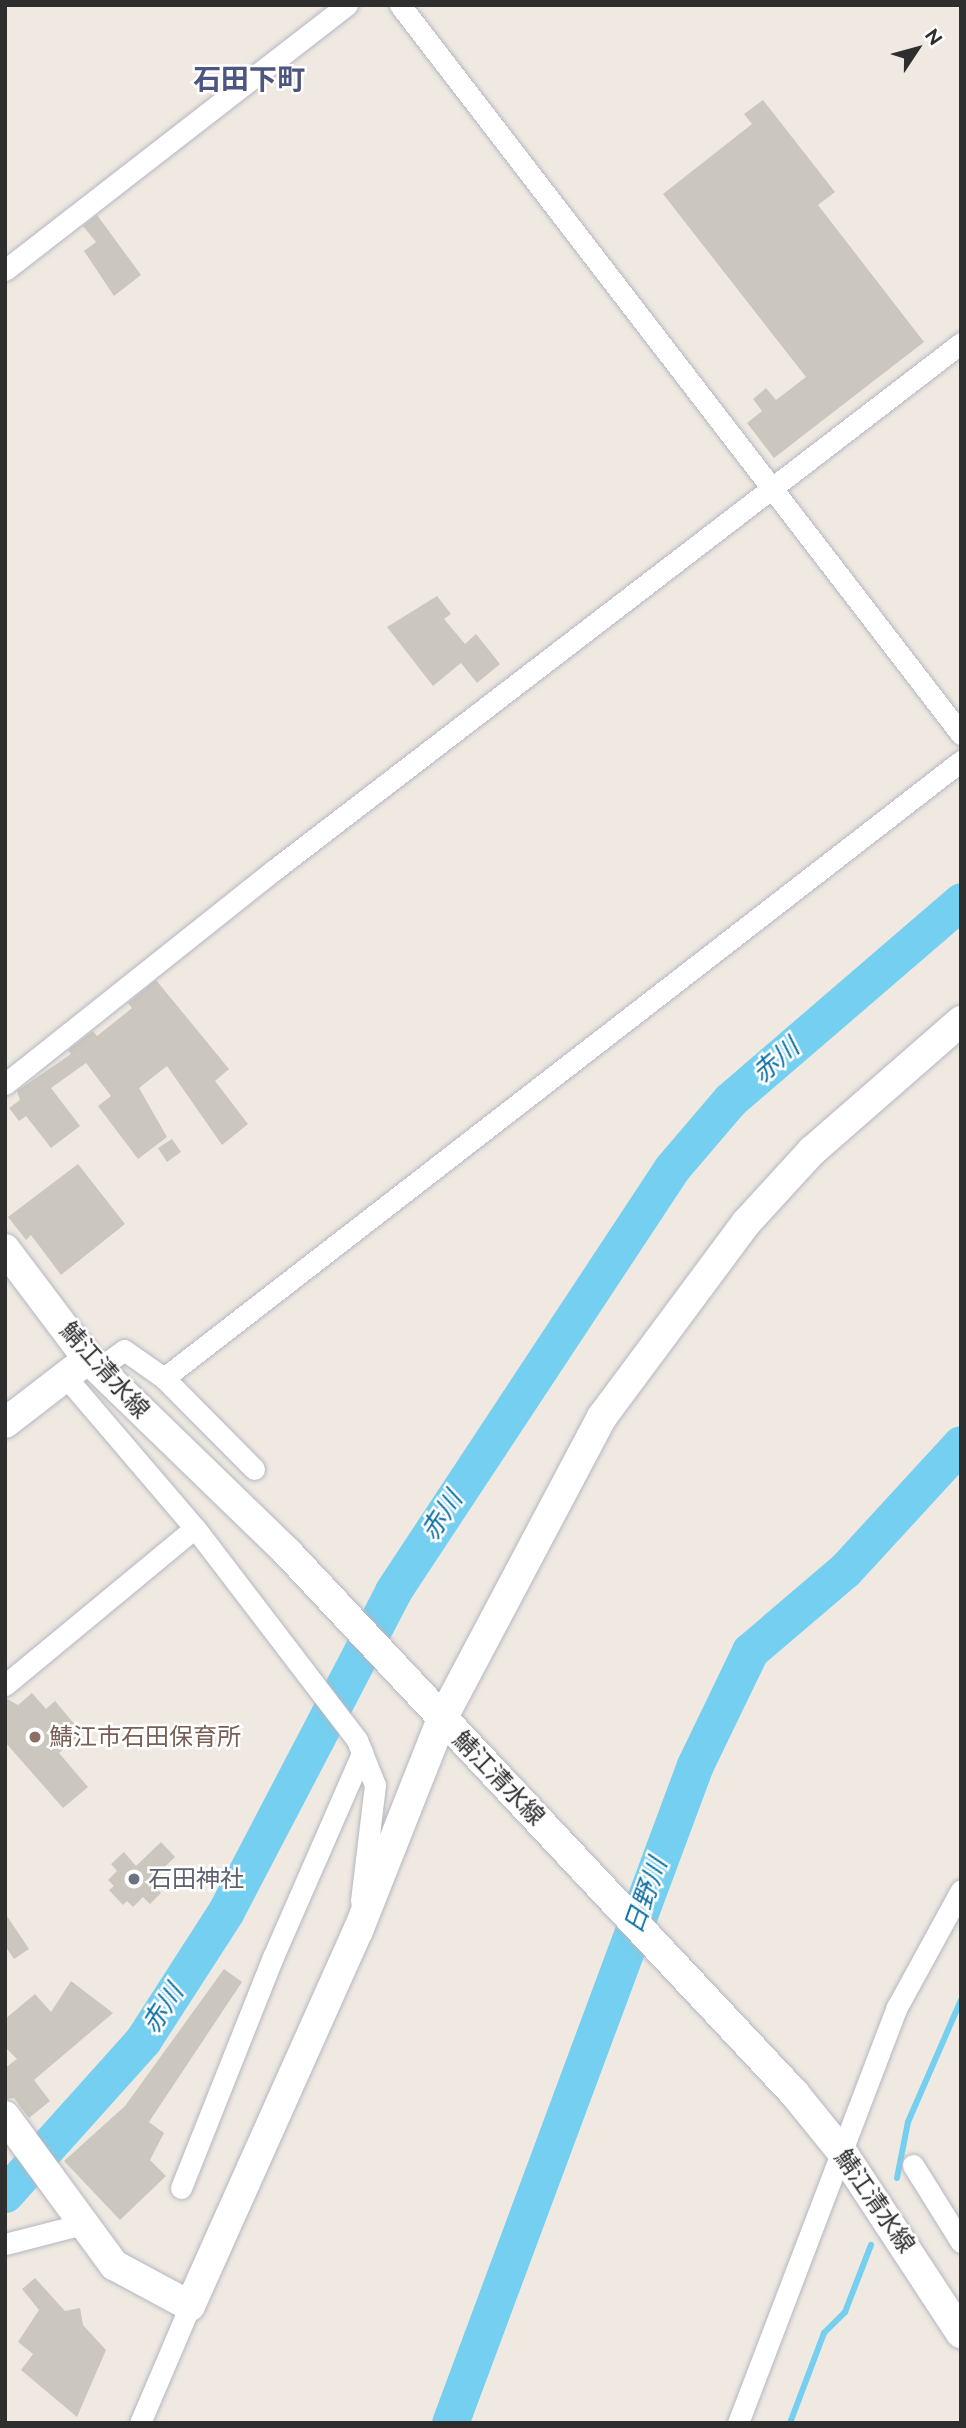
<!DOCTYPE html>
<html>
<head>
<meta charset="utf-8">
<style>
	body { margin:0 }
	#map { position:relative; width:966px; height:2428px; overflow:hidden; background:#efe9e1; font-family:Raleway,"Noto Sans JP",sans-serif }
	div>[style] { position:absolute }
	.stream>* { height:6px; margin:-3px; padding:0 3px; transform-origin:3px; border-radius:3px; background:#75cff0 }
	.river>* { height:37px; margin:-18.5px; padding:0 18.5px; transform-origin:18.5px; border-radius:18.5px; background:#75cff0 }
	.building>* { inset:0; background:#cbc7bf }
	.roads { filter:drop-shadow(0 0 2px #b4b7c1) drop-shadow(0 0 2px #b4b7c1) }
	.street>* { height:21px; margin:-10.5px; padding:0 10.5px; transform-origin:10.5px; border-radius:10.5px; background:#fff }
	.secondary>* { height:30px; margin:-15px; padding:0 15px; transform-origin:15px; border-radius:15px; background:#fff }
	.dots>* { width:19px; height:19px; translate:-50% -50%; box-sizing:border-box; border:4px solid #fff; border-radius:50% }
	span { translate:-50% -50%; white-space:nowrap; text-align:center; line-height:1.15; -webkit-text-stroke:5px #fff; paint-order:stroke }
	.street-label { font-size:24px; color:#2e2e2e }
	.education-label { font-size:24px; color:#785e54 }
	.left { translate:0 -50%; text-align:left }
	.worship-label { font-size:24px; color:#5b616d }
	.water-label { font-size:26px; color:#0d6fa3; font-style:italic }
	.quarter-label { font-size:28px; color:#4d5680; font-weight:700 }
	.frame { position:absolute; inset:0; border:7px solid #2e2e2e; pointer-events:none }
	.north { position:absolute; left:882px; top:14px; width:70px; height:70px; -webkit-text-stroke:5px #fff; paint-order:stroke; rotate:54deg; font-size:19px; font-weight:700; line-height:28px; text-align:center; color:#2e2e2e }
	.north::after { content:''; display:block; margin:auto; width:24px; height:32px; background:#2e2e2e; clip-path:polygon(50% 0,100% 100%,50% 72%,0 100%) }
</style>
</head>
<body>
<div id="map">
	<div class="stream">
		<div style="left:897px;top:2178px;width:57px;rotate:-78.9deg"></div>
		<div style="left:908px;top:2122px;width:133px;rotate:-66.5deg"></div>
		<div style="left:790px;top:2423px;width:96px;rotate:-69.3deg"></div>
		<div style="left:824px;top:2333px;width:30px;rotate:-45deg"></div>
		<div style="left:845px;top:2312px;width:72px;rotate:-68.8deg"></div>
	</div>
	<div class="river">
		<div style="left:5px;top:2194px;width:207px;rotate:-48.1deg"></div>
		<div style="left:143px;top:2040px;width:153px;rotate:-57.2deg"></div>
		<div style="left:226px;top:1911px;width:361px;rotate:-62.4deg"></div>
		<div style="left:393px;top:1591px;width:507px;rotate:-56.59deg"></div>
		<div style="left:672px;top:1168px;width:89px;rotate:-49.5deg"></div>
		<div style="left:730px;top:1100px;width:305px;rotate:-40.7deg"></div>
		<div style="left:450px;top:2423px;width:702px;rotate:-69.58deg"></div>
		<div style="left:695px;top:1765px;width:127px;rotate:-64.2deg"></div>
		<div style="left:750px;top:1651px;width:125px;rotate:-40.5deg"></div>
		<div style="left:845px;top:1570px;width:171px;rotate:-47.4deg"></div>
	</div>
	<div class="building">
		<div style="clip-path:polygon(763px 100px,835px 192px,818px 205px,924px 342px,774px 458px,747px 423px,762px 411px,753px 399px,766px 388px,776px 400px,806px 377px,663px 194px,752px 124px,744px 114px)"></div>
		<div style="clip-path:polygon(97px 215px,141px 275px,114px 296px,84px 251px,96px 242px,83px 226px)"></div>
		<div style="clip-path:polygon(437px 596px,451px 614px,444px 619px,465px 644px,476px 634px,500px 664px,477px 683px,461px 663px,433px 686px,387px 627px)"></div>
		<div style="clip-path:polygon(156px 980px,229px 1069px,215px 1081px,248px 1124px,222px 1145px,167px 1066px,139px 1088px,167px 1137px,138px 1159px,98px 1106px,111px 1096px,86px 1063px,51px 1088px,80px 1126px,51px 1148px,26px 1116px,19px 1121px,9px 1108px,20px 1100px,17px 1091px,71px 1054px,68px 1050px,93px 1031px,97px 1036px,132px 1008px,128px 1003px)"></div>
		<div style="clip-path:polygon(172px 1139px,181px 1152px,167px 1162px,158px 1148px)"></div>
		<div style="clip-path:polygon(78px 1164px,125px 1224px,61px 1275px,31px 1235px,26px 1240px,8px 1217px)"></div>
		<div style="clip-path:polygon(32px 1693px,46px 1709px,55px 1701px,82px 1733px,59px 1753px,88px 1787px,63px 1808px,5px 1742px,5px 1698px,18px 1705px)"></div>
		<div style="clip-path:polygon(161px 1842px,175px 1857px,150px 1881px,161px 1893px,150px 1904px,143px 1897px,133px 1907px,127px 1901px,123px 1905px,109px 1890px,114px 1886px,108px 1880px,117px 1871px,111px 1864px,124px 1852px,136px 1866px)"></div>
		<div style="clip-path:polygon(5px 1913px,29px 1949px,14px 1959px,5px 1946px)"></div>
		<div style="clip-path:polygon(224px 1969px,242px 1982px,149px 2122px,164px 2133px,150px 2160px,166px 2176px,120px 2220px,64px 2161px,125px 2106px)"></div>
		<div style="clip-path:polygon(71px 1981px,113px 2013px,34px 2080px,50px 2101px,29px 2118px,14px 2098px,5px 2099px,5px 2068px,17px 2059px,5px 2047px,5px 2019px,35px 1994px,51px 2012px)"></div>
		<div style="clip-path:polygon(35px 2278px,65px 2311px,80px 2308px,83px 2325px,106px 2350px,77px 2417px,21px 2370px,33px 2354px,18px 2342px,39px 2310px,22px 2289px)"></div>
	</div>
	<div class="roads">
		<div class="street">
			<div style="left:400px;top:5px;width:920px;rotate:52.42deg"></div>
			<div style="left:5px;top:270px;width:433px;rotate:-37.8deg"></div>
			<div style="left:5px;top:1084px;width:344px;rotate:-38.5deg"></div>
			<div style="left:274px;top:870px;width:866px;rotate:-37.49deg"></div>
			<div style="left:98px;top:1369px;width:32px;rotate:-36deg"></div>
			<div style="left:124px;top:1350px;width:49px;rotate:35deg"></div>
			<div style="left:164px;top:1378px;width:128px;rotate:45.3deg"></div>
			<div style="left:65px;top:1376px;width:200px;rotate:49.5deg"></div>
			<div style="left:195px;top:1528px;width:267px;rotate:52.6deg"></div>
			<div style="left:357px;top:1740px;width:48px;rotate:68.2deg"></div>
			<div style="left:375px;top:1785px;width:117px;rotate:96.9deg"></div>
			<div style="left:164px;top:1378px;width:1008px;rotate:-37.75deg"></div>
			<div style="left:5px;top:1685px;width:246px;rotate:-39.6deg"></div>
			<div style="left:913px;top:2165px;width:91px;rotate:58.1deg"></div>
			<div style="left:181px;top:2188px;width:249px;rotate:-68.3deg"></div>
			<div style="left:273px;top:1957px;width:223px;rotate:-66.4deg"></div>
			<div style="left:5px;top:2244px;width:81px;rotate:-14.4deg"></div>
			<div style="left:140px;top:2423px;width:127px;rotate:-66.9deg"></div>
			<div style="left:738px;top:2423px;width:445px;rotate:-69.1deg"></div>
			<div style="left:897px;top:2007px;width:133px;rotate:-61.3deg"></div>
		</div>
		<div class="secondary">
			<div style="left:5px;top:1249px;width:138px;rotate:53deg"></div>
			<div style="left:88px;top:1359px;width:279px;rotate:44.1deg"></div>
			<div style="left:288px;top:1553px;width:740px;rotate:46.86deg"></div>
			<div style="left:794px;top:2093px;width:76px;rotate:50.9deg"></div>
			<div style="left:842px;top:2152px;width:217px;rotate:56.7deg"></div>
			<div style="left:5px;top:1423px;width:105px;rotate:-37.6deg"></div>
			<div style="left:5px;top:2116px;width:185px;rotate:53.8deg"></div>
			<div style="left:114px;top:2265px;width:86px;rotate:28.3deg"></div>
			<div style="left:190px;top:2306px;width:411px;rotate:-65.9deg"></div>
			<div style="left:358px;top:1931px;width:228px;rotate:-68.4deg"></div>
			<div style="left:442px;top:1719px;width:342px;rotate:-62.1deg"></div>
			<div style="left:602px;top:1417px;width:242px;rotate:-53.4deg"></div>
			<div style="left:746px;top:1223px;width:98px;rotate:-47.5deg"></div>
			<div style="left:812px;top:1151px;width:198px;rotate:-41.1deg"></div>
		</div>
	</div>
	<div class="dots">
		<div style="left:35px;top:1737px;background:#8d6e63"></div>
		<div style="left:134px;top:1879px;background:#6b7280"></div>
	</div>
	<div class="street-label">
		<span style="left:105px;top:1370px;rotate:48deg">鯖江清水線</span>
		<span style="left:499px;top:1778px;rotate:46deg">鯖江清水線</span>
		<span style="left:875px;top:2201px;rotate:55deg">鯖江清水線</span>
	</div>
	<div class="education-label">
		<span class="left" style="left:49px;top:1737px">鯖江市石田保育所</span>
	</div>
	<div class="worship-label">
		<span class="left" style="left:148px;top:1879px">石田神社</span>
	</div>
	<div class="water-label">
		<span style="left:776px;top:1061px;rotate:-41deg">赤川</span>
		<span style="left:442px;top:1516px;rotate:-57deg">赤川</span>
		<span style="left:646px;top:1896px;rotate:-70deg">日野川</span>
		<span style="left:163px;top:2009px;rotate:-57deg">赤川</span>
	</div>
	<div class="quarter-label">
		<span style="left:249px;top:80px">石田下町</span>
	</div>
	<div class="frame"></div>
	<div class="north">N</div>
</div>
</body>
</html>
